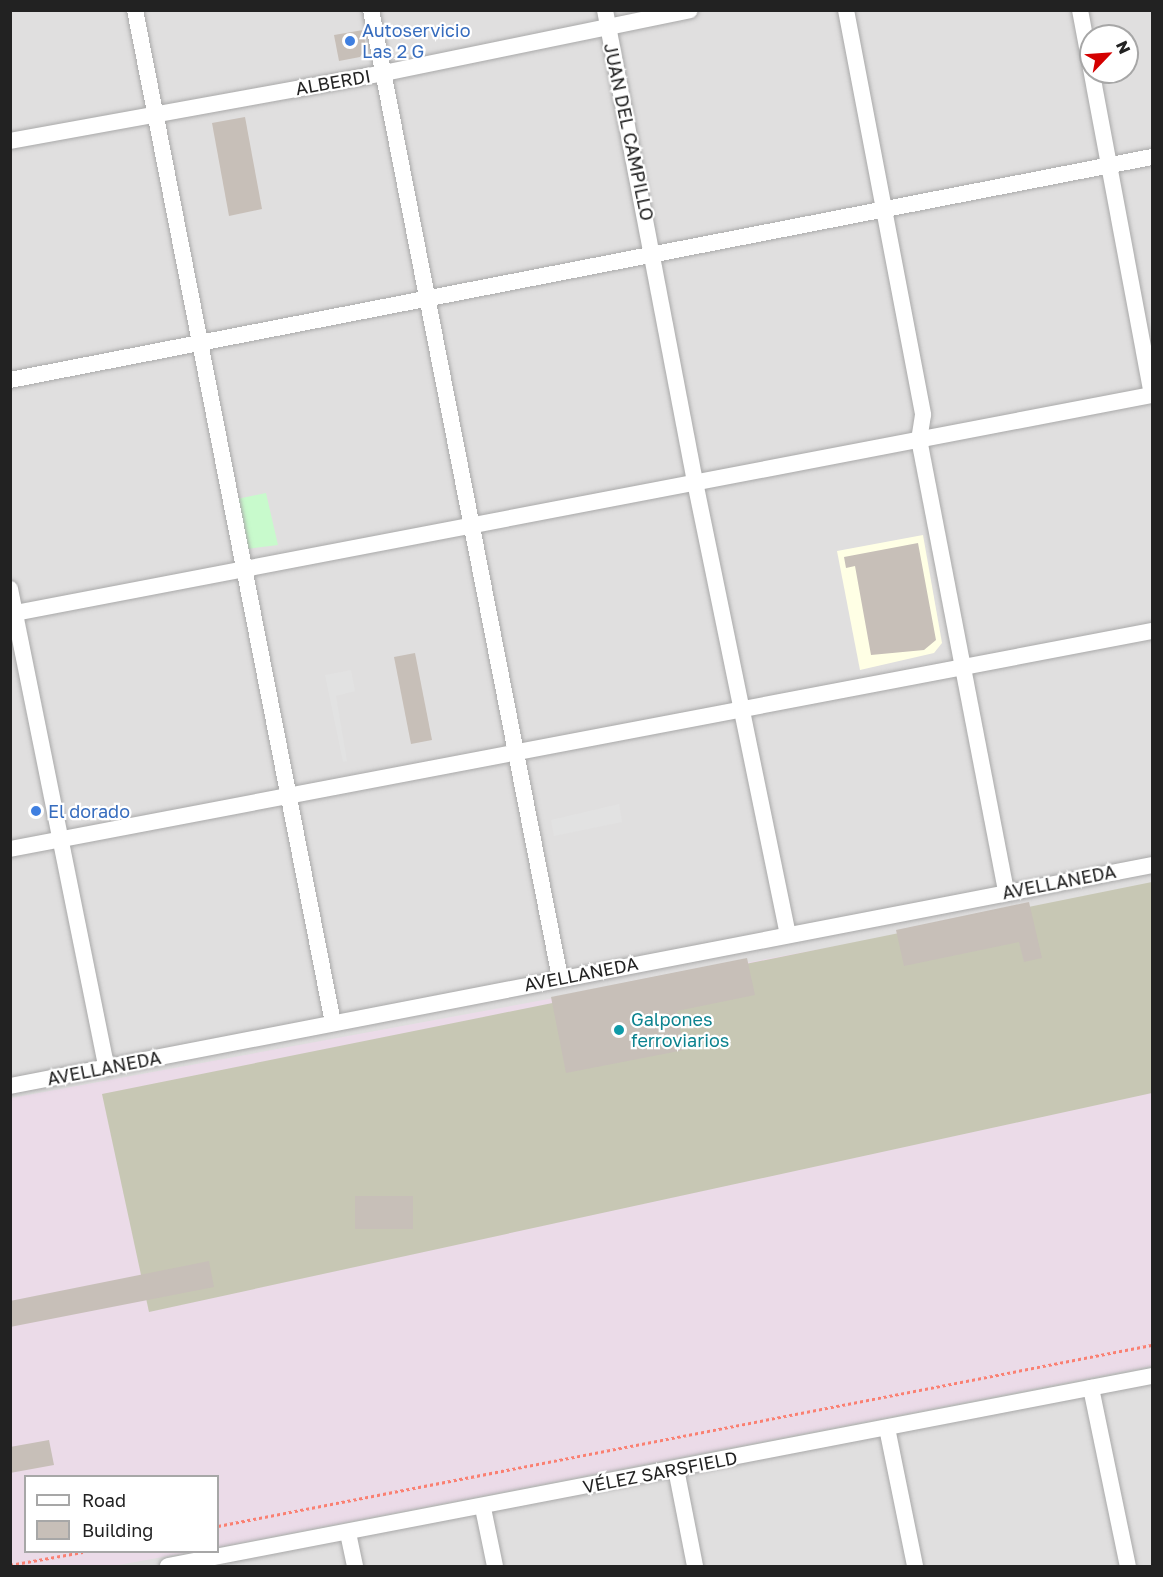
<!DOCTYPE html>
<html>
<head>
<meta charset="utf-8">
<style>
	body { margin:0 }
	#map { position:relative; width:1163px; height:1577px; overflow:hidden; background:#f2efe9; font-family:"Golos Text",sans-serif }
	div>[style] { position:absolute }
	.residential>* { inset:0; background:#e0dfdf }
	.industrial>* { inset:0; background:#ebdbe8 }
	.education>* { inset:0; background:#ffffe5 }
	.construction>* { inset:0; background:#c7c7b4 }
	.park>* { inset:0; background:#c8facc }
	.parking>* { inset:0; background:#e2e2e2 }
	.building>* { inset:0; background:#c7bfb8 }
	.path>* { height:3px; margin-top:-1.5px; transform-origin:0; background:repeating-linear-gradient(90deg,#fa8072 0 3px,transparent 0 6px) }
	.roads { filter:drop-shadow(0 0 2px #a9a9a9) drop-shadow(0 0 2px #a9a9a9) }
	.minor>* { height:16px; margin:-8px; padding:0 8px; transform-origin:8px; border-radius:8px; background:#fff }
	.dots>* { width:16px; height:16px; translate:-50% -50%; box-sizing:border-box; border:3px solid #fff; border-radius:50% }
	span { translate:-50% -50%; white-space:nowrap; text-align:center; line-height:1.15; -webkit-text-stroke:4.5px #fff; paint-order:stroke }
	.shop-label { font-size:18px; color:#366cbe }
	.left { translate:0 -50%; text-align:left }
	.street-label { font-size:18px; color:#222 }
	.culture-label { font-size:18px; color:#0d838f }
	.frame { position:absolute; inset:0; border:12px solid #222; pointer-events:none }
	.legend { position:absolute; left:24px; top:1475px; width:195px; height:78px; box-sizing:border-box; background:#fff; border:2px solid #a7a7a7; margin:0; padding:8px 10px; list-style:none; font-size:18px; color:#222 }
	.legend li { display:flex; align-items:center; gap:12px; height:30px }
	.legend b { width:30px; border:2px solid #a7a7a7 }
	.north { position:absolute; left:1079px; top:24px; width:60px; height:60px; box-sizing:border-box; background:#fff; border:2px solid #a7a7a7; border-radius:50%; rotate:65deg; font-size:16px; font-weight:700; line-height:24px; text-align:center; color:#222 }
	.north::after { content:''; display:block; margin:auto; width:21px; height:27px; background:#d40000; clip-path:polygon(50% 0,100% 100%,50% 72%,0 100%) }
</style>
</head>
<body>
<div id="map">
	<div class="residential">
		<div style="clip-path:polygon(evenodd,11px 11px,1152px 11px,1152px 1566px,11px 1566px,11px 11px,1091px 36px,1127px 36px,1127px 72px,1091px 72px,1091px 36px,11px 11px,26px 1476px,218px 1476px,218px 1552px,26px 1552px,26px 1476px)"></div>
	</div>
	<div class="industrial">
		<div style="clip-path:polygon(1152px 888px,1152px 1366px,218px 1547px,218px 1476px,26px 1476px,26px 1552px,191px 1552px,113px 1566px,11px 1566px,11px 1098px)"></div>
	</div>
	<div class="education">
		<div style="clip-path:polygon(923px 535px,942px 643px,934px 653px,860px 670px,837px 551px)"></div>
	</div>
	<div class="construction">
		<div style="clip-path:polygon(1152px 882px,1152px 1093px,149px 1312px,102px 1094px)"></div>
	</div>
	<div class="park">
		<div style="clip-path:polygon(266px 493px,278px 545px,247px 549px,237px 499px)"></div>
	</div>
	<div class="parking">
		<div style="clip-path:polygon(351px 670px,355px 691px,336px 696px,347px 761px,343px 762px,325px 675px)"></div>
		<div style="clip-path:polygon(619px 804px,622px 822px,554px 836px,551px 820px)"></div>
	</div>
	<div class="building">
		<div style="clip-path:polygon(363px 30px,366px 48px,360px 57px,339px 61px,334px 35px)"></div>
		<div style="clip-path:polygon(245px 117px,262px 209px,229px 216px,212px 123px)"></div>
		<div style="clip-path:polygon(918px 543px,936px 640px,924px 650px,871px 655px,855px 566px,846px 568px,844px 557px)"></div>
		<div style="clip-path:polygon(415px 653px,432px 740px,411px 744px,394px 657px)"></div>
		<div style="clip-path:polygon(1029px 902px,1042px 958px,1024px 962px,1019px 942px,904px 966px,896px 930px)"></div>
		<div style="clip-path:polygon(747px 958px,755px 995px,677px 1011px,684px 1050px,566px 1073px,551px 997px)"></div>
		<div style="clip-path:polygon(355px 1196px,413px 1196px,413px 1229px,355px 1229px)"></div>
		<div style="clip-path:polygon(209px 1261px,214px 1287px,10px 1327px,10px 1301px)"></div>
		<div style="clip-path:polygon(49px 1440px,54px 1465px,10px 1473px,10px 1447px)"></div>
	</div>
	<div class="path">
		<div style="left:218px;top:1526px;width:951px;rotate:-10.97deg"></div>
		<div style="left:10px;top:1565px;width:74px;rotate:-10.1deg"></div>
	</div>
	<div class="roads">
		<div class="minor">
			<div style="left:135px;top:10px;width:1032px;rotate:78.94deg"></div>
			<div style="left:371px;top:10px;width:986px;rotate:78.95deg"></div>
			<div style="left:605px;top:10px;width:481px;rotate:79.2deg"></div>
			<div style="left:695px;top:482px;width:461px;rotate:78.4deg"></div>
			<div style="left:846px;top:10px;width:412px;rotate:79.2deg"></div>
			<div style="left:923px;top:415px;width:24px;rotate:99deg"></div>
			<div style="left:919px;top:439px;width:461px;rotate:79.1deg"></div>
			<div style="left:1080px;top:10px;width:390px;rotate:79.4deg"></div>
			<div style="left:10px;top:141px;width:380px;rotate:-10.3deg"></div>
			<div style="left:384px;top:73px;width:312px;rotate:-11.6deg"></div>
			<div style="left:10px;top:380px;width:1164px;rotate:-11.05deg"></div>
			<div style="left:10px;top:589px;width:489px;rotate:78.6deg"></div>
			<div style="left:10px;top:614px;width:1163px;rotate:-10.86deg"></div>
			<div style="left:10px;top:849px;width:1163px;rotate:-10.81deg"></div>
			<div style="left:10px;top:1086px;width:1163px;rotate:-10.95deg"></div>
			<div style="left:1091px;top:1388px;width:182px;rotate:78.3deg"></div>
			<div style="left:887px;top:1428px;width:141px;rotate:78.5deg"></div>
			<div style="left:676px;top:1469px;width:99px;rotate:78.9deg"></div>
			<div style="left:483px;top:1508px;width:59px;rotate:78.3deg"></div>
			<div style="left:348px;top:1533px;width:34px;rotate:78deg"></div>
			<div style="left:168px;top:1566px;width:1002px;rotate:-10.93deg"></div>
		</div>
	</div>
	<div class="dots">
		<div style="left:350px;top:41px;background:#3f7fe0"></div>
		<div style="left:36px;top:811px;background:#3f7fe0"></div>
		<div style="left:619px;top:1030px;background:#0f9aa8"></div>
	</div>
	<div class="shop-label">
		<span class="left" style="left:362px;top:41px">Autoservicio<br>Las 2 G</span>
		<span class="left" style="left:48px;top:811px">El dorado</span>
	</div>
	<div class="street-label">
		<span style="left:333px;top:82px;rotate:-10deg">ALBERDI</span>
		<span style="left:629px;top:132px;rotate:78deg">JUAN DEL CAMPILLO</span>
		<span style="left:1059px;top:882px;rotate:-11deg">AVELLANEDA</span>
		<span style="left:581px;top:974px;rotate:-11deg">AVELLANEDA</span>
		<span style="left:104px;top:1068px;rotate:-11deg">AVELLANEDA</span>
		<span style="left:660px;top:1472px;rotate:-11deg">VÉLEZ SARSFIELD</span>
	</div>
	<div class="culture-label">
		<span class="left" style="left:631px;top:1030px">Galpones<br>ferroviarios</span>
	</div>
	<div class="frame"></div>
	<ul class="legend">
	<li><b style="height:8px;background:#fff"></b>Road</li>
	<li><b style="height:16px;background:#c7bfb8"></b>Building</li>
	</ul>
	<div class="north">N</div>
</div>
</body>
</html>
